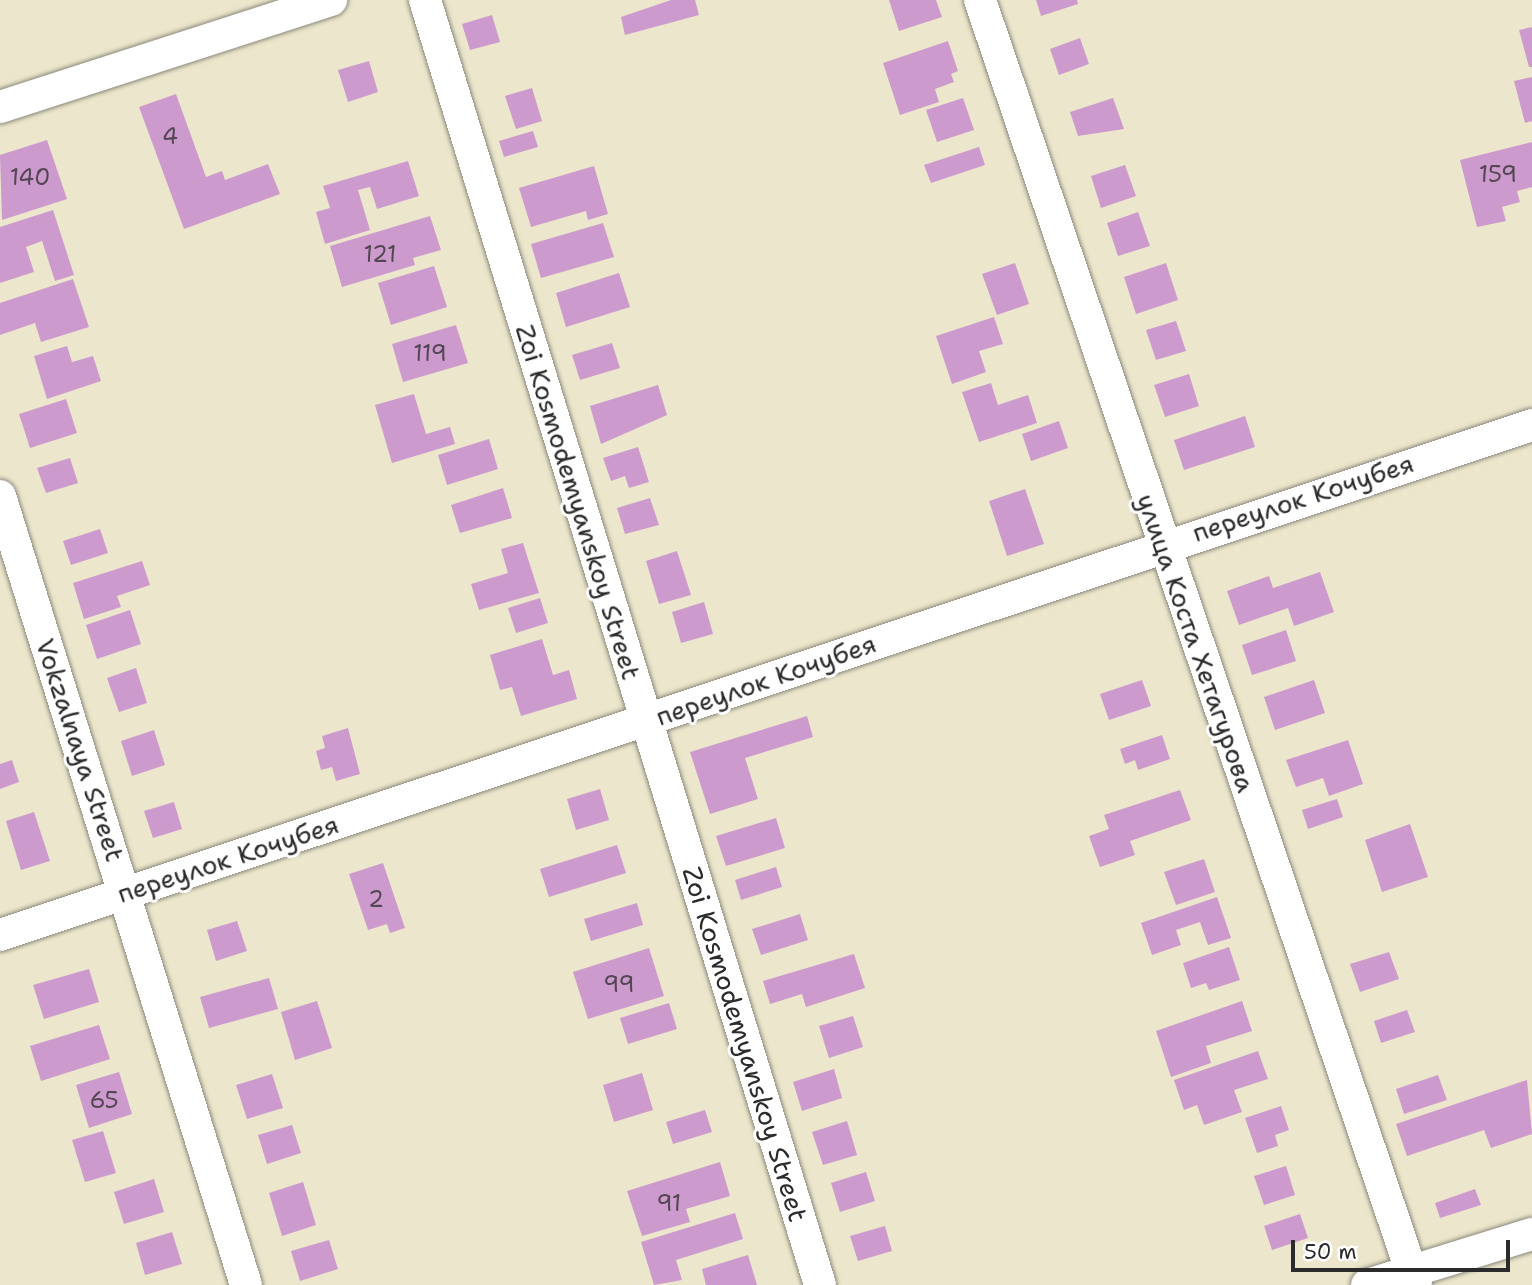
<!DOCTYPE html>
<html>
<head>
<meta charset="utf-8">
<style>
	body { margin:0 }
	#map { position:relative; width:1532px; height:1285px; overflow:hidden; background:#ece7cc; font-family:"Shantell Sans",sans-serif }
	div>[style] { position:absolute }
	.building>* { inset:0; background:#cd9ace }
	.roads { filter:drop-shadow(0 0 2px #8c897c) drop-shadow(0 0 2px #8c897c) }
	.street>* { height:32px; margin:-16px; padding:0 16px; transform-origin:16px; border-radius:16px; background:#fff }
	span { translate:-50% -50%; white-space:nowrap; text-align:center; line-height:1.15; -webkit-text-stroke:6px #fff; paint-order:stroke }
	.number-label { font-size:23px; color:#544754 }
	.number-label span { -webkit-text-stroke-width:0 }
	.street-label { font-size:26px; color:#2b2b2b }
	.scale { position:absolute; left:1291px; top:1240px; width:219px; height:32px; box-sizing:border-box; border:4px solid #2b2b2b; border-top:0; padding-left:9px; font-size:21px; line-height:24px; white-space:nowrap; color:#2b2b2b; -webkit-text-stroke:5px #fff; paint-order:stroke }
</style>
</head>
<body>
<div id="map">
	<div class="building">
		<div style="clip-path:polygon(671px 0,695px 0,699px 15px,625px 35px,621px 17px)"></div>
		<div style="clip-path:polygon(889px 0,936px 0,942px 17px,899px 31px)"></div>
		<div style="clip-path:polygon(1036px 0,1077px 0,1078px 4px,1041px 16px)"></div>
		<div style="clip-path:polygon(492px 15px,500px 42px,470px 50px,462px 24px)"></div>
		<div style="clip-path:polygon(1532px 27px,1532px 67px,1529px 67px,1519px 30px)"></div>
		<div style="clip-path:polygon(1080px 38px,1089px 64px,1059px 75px,1050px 49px)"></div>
		<div style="clip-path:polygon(948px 41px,958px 71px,951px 74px,954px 82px,935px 89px,939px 102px,900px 115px,883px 63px)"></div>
		<div style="clip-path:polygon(369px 61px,378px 92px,348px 102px,338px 70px)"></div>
		<div style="clip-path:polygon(1532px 77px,1532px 121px,1525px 123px,1514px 81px)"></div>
		<div style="clip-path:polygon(532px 88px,542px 121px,516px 129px,505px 96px)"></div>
		<div style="clip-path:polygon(176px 94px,206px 177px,222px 171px,225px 180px,268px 164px,280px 194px,184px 229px,139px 107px)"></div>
		<div style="clip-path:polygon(963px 98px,974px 130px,937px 142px,926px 110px)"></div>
		<div style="clip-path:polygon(1113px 98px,1124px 129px,1078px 136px,1070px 112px)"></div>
		<div style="clip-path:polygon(533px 131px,538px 147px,504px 157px,499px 141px)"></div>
		<div style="clip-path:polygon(47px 140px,67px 199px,2px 220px,0 155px)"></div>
		<div style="clip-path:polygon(1532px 142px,1532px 187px,1517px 191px,1520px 202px,1502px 207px,1506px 221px,1477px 227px,1460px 160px)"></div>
		<div style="clip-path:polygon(979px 147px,985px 165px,931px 183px,924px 165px)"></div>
		<div style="clip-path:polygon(408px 161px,419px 196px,377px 209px,370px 187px,358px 190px,370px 230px,325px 244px,316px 212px,330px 208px,323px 186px)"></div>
		<div style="clip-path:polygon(1125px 165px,1136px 196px,1101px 208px,1091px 176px)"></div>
		<div style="clip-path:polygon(594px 166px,608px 214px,588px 220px,586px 211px,531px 227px,519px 188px)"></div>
		<div style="clip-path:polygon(53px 210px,74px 275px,55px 281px,42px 241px,26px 247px,34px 272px,0 283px,0 227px)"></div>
		<div style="clip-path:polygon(1138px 212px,1150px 246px,1118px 256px,1107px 223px)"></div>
		<div style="clip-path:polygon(430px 216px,441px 250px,413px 258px,415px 265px,342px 287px,330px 246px)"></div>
		<div style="clip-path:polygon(603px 223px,614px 257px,541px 278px,531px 244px)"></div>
		<div style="clip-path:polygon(1015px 263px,1029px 304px,997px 315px,982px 274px)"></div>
		<div style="clip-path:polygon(1166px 263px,1178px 300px,1136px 314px,1124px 277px)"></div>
		<div style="clip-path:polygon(434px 266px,447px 307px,391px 325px,378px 283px)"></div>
		<div style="clip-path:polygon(619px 273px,630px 307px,566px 327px,556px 293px)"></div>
		<div style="clip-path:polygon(73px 279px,89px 327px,41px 342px,35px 323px,0 335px,0 303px)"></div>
		<div style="clip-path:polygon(994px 317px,1003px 344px,979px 351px,986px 372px,952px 384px,936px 336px)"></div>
		<div style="clip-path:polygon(1176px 321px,1186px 351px,1156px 360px,1146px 330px)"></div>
		<div style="clip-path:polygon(456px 325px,468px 363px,403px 382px,392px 344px)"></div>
		<div style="clip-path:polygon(612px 343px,620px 368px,580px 380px,572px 355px)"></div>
		<div style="clip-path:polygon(67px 346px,72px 362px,93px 356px,101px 381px,47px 399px,34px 356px)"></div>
		<div style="clip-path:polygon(1189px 374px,1199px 406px,1165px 417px,1154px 385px)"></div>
		<div style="clip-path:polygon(991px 383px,998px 405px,1028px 395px,1037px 423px,979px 442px,962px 392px)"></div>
		<div style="clip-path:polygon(658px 385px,667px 415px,601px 444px,590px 406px)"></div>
		<div style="clip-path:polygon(414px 394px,426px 434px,450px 427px,455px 444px,392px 463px,375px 405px)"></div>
		<div style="clip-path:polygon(66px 399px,77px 433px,30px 448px,19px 414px)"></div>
		<div style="clip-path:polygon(1245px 416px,1255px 447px,1184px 470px,1174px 440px)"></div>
		<div style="clip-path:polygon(1059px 421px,1068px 448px,1031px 461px,1022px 434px)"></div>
		<div style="clip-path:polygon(489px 439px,498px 469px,447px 485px,438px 455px)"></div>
		<div style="clip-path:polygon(638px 447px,649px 482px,629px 488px,625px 476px,611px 481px,603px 458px)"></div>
		<div style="clip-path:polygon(70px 458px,78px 483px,46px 493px,37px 468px)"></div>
		<div style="clip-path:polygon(503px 488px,512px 518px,460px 533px,451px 505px)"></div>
		<div style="clip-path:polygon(1025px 489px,1044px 544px,1007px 556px,989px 501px)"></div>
		<div style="clip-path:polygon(650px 498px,659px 525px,625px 534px,617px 508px)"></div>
		<div style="clip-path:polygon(100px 529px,108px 553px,71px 565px,63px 541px)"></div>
		<div style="clip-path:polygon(523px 543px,539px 593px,479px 610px,471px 584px,508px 573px,501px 549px)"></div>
		<div style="clip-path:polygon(677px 551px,691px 595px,659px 604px,646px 561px)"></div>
		<div style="clip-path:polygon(142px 561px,150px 585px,117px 596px,121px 607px,84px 619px,73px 583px)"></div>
		<div style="clip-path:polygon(1320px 572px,1334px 612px,1294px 626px,1288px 608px,1239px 625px,1227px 591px,1269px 576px,1273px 588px)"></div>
		<div style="clip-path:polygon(540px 598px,548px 623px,516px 633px,508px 608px)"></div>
		<div style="clip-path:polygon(704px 602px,713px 634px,681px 643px,672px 612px)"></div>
		<div style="clip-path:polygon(130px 610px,141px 644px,97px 659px,86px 625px)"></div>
		<div style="clip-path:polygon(1286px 630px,1296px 661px,1252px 675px,1242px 645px)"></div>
		<div style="clip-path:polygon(542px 639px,553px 675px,569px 670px,577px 699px,521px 716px,512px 687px,500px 690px,490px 655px)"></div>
		<div style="clip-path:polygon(136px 668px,147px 703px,119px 712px,107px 678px)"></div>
		<div style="clip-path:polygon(1142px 680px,1151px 706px,1109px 720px,1100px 694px)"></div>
		<div style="clip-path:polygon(1314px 680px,1325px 713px,1275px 730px,1264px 697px)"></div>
		<div style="clip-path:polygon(807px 716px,813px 737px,745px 758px,758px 799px,710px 814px,690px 752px)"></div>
		<div style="clip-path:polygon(348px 728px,360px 774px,336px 781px,332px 767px,321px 770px,316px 751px,325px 748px,322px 736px)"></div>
		<div style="clip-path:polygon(154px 730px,165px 765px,132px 776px,121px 741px)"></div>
		<div style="clip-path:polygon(1162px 735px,1170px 759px,1138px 770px,1135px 760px,1125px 764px,1120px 749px)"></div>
		<div style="clip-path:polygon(1348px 740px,1363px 784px,1329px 796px,1323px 778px,1296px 787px,1286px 760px)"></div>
		<div style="clip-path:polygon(12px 760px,19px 782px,0 789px,0 764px)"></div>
		<div style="clip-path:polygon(600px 789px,609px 820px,576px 830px,567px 799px)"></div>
		<div style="clip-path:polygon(1180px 790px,1191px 820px,1130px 841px,1135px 855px,1100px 867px,1089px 836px,1109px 829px,1104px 815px)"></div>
		<div style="clip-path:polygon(1337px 799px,1343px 817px,1308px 829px,1302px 810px)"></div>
		<div style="clip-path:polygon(174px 802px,182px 829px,153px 838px,144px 811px)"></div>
		<div style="clip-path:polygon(34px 812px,50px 861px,21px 870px,6px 821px)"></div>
		<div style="clip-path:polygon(776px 818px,785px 848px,726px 866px,716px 836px)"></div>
		<div style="clip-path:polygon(1410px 824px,1428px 877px,1382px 892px,1365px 840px)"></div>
		<div style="clip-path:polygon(617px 845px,626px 873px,549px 897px,540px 869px)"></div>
		<div style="clip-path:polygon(1204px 859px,1215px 892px,1176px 905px,1164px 872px)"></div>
		<div style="clip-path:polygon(383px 863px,405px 928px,390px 933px,387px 924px,368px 930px,349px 874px)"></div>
		<div style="clip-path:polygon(776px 867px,782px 887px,741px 900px,735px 880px)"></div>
		<div style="clip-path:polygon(1217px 897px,1231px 938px,1208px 945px,1200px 922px,1176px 930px,1181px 945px,1152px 955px,1141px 923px)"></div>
		<div style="clip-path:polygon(637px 903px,643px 925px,591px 941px,584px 919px)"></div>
		<div style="clip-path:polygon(800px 914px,808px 940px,761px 955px,752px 929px)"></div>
		<div style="clip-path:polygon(237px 921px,247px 951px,216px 961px,207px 930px)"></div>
		<div style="clip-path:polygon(1229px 947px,1240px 980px,1209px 990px,1206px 983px,1191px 988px,1183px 963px)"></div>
		<div style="clip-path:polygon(649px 948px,664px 996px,588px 1019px,573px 972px)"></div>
		<div style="clip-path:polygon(1389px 952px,1399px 979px,1360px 992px,1350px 964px)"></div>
		<div style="clip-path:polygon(854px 954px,865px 988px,806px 1007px,802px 994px,770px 1004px,763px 981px)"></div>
		<div style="clip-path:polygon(89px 969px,99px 1002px,44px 1019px,33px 985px)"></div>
		<div style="clip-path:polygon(269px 978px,278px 1009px,209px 1028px,200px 997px)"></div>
		<div style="clip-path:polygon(317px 1001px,332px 1048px,295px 1060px,281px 1012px)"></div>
		<div style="clip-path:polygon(1242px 1001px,1252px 1031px,1206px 1046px,1211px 1063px,1171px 1077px,1156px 1031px)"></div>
		<div style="clip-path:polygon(669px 1003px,677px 1029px,628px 1044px,620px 1018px)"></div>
		<div style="clip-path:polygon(1407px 1010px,1415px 1032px,1381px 1043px,1374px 1021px)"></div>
		<div style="clip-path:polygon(853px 1016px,863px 1047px,829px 1058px,819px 1026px)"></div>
		<div style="clip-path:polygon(99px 1025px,110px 1059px,41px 1081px,30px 1046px)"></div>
		<div style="clip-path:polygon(1258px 1051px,1268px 1079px,1234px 1090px,1242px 1112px,1204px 1125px,1197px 1105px,1184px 1110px,1174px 1080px)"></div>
		<div style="clip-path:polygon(834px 1069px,842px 1098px,802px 1111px,793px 1082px)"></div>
		<div style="clip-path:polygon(119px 1072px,132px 1114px,89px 1128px,76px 1085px)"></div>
		<div style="clip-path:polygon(642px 1073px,653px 1110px,614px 1122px,603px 1085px)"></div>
		<div style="clip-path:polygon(272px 1074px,283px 1108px,247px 1119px,236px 1085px)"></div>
		<div style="clip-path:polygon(1438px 1075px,1447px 1100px,1404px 1114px,1396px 1089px)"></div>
		<div style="clip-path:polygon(1527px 1080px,1532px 1134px,1491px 1148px,1484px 1130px,1407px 1156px,1396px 1124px)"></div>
		<div style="clip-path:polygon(1281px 1106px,1289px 1130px,1275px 1135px,1278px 1146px,1257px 1153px,1245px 1118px)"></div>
		<div style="clip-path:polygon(705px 1110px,712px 1132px,673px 1144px,666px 1122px)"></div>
		<div style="clip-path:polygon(847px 1121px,857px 1155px,823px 1165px,812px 1132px)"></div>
		<div style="clip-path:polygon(292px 1125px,301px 1153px,267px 1164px,258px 1135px)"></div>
		<div style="clip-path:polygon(103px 1131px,116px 1173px,85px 1182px,72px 1140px)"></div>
		<div style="clip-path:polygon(720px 1162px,730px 1196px,686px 1209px,690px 1222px,642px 1236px,627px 1191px)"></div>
		<div style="clip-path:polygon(1286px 1166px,1295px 1195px,1264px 1205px,1254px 1176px)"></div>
		<div style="clip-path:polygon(866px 1172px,875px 1201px,840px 1212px,831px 1183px)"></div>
		<div style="clip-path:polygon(154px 1179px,164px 1212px,124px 1224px,114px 1192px)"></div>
		<div style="clip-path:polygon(303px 1182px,316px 1225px,282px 1236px,269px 1193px)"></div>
		<div style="clip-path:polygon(1475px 1189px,1481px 1205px,1440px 1218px,1435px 1203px)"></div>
		<div style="clip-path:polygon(735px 1213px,743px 1239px,676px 1260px,682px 1280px,654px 1285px,641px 1242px)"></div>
		<div style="clip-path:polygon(1300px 1214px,1308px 1238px,1272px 1250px,1264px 1226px)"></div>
		<div style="clip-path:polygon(885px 1226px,892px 1251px,858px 1261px,850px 1236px)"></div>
		<div style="clip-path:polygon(172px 1232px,182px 1264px,145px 1275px,136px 1243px)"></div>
		<div style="clip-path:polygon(329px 1240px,338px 1269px,300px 1281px,291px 1251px)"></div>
		<div style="clip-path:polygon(748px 1255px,757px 1285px,706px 1285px,702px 1269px)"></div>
	</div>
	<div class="roads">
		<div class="street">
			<div style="left:425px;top:0;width:1344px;rotate:72.91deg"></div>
			<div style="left:980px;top:0;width:1357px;rotate:71.26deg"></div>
			<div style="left:0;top:107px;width:348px;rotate:-17.9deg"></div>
			<div style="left:0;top:496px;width:826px;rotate:72.68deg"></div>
			<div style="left:0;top:935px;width:1615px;rotate:-18.41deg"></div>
			<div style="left:1367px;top:1285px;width:173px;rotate:-17.2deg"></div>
		</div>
	</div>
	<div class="number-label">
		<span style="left:170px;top:136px">4</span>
		<span style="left:1498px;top:174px">159</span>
		<span style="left:30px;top:177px">140</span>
		<span style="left:380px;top:254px">121</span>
		<span style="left:430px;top:353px">119</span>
		<span style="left:376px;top:899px">2</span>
		<span style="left:619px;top:984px">99</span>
		<span style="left:104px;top:1100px">65</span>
		<span style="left:669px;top:1203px">91</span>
	</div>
	<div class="street-label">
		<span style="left:1303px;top:498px;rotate:-18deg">переулок Кочубея</span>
		<span style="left:578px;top:502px;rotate:73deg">Zoi Kosmodemyanskoy Street</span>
		<span style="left:1196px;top:643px;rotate:71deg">улица Коста Хетагурова</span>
		<span style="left:766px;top:680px;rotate:-19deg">переулок Кочубея</span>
		<span style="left:80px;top:750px;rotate:72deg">Vokzalnaya Street</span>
		<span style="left:228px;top:859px;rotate:-18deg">переулок Кочубея</span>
		<span style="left:745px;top:1044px;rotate:73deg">Zoi Kosmodemyanskoy Street</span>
	</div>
	<div class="scale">50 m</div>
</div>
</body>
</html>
